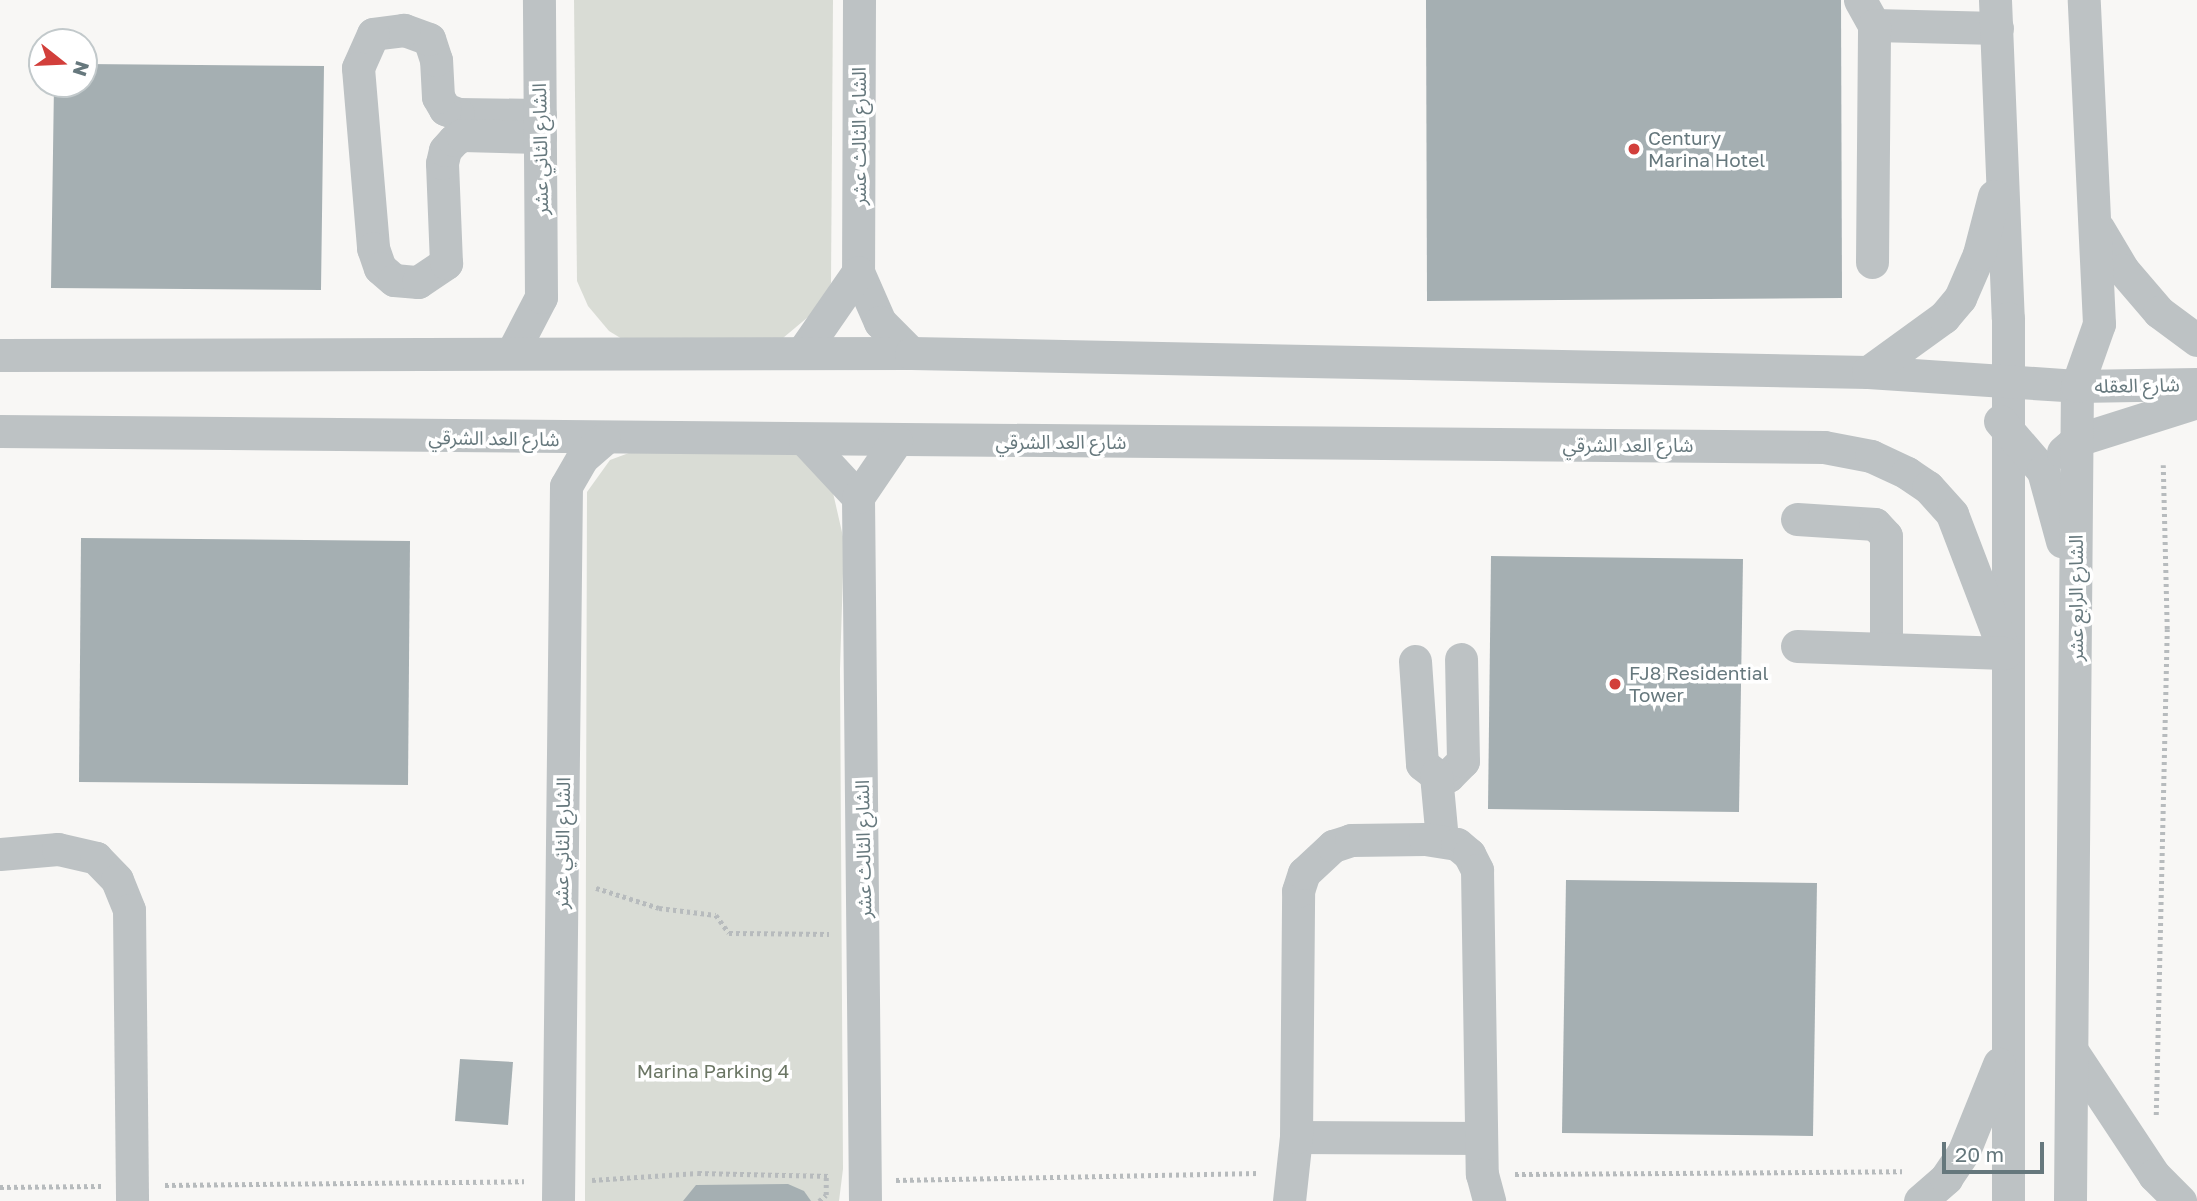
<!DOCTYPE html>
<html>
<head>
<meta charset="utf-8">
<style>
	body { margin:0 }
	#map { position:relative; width:2197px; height:1201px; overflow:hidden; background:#f8f7f5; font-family:"Golos Text","Noto Sans Arabic",sans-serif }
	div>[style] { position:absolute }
	.green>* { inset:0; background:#d9dcd5 }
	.building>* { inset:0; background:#a5afb2 }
	.path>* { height:4.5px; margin-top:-2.25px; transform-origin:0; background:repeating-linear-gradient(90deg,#b7bbbd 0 3.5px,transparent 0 7px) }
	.minor>* { height:33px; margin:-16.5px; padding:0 16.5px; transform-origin:16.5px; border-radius:16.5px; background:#bdc2c4 }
	.dots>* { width:19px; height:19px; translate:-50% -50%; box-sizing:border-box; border:4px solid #fff; border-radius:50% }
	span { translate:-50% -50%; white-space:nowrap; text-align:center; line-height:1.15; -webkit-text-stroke:7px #fff; paint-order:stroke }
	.street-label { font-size:19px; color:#66787d }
	.poi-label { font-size:19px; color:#66787d }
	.left { translate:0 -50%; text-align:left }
	.park-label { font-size:19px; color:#6b7664 }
	.north { position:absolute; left:28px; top:28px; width:70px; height:70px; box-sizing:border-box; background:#fff; border:2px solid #c2c9cb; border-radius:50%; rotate:108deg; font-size:19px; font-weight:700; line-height:28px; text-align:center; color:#66787d }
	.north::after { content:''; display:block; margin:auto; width:24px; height:32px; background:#d23f3b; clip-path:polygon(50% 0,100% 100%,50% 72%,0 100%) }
	.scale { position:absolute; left:1942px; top:1142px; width:102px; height:32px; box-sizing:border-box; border:4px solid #66787d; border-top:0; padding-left:9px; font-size:21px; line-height:24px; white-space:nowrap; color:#66787d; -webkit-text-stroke:5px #fff; paint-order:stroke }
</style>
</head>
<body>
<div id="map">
	<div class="green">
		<div style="clip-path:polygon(574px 0,833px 0,831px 283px,820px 307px,783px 338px,627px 342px,609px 331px,588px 306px,577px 281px)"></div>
		<div style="clip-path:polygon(645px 447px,784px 447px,805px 456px,831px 484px,844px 541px,840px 669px,843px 1169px,839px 1201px,585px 1201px,587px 492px,610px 460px)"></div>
	</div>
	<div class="building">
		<div style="clip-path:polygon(1426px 0,1841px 0,1842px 298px,1427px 301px)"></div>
		<div style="clip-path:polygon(84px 64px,324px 66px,321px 290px,51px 288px,54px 84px,84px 84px)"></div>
		<div style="clip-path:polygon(81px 538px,410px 541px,408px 785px,79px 782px)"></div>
		<div style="clip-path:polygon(1491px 556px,1743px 559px,1739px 812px,1488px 809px)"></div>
		<div style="clip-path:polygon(1566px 880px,1817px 883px,1813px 1136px,1562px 1133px)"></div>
		<div style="clip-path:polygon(460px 1059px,513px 1062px,508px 1125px,455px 1121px)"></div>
		<div style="clip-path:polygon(788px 1184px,804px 1191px,811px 1201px,683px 1201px,696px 1185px)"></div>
	</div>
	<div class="path">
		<div style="left:596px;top:888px;width:66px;rotate:17.6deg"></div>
		<div style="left:659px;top:908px;width:57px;rotate:7deg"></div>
		<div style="left:716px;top:915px;width:22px;rotate:54deg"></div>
		<div style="left:729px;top:933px;width:100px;rotate:0.6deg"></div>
		<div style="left:2156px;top:1115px;width:486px;rotate:-88.7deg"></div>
		<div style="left:2167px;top:629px;width:164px;rotate:-91.4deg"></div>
		<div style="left:1515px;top:1174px;width:387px;rotate:-0.4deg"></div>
		<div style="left:592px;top:1180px;width:106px;rotate:-3.8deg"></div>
		<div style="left:698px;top:1173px;width:133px;rotate:1.3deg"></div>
		<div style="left:896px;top:1180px;width:362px;rotate:-1.1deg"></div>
		<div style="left:165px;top:1185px;width:359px;rotate:-0.6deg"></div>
		<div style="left:0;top:1187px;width:101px;rotate:-0.6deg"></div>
		<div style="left:819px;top:1201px;width:9px;rotate:-41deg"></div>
		<div style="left:826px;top:1195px;width:20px;rotate:-90deg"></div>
	</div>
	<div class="minor">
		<div style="left:859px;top:0;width:272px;rotate:90.2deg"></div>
		<div style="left:858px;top:272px;width:55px;rotate:66.3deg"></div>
		<div style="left:880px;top:322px;width:44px;rotate:45deg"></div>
		<div style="left:1860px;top:0;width:29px;rotate:61deg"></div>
		<div style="left:1874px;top:25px;width:123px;rotate:1.4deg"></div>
		<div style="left:1995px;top:0;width:318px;rotate:87.7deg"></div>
		<div style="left:2008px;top:318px;width:883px;rotate:90deg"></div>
		<div style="left:540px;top:115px;width:82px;rotate:-179.3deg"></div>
		<div style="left:458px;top:114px;width:14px;rotate:-159deg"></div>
		<div style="left:445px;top:109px;width:14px;rotate:-120deg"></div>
		<div style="left:438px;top:97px;width:37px;rotate:-93deg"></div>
		<div style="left:436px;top:60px;width:22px;rotate:-108deg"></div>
		<div style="left:429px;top:39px;width:27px;rotate:-160deg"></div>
		<div style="left:404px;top:30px;width:31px;rotate:173deg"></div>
		<div style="left:373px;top:34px;width:37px;rotate:114deg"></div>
		<div style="left:358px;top:68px;width:181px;rotate:85.2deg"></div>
		<div style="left:373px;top:248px;width:21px;rotate:71deg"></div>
		<div style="left:380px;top:268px;width:18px;rotate:41deg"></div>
		<div style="left:394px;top:280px;width:24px;rotate:5deg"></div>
		<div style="left:418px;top:282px;width:34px;rotate:-34deg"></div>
		<div style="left:446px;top:263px;width:100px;rotate:-92.3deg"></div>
		<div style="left:442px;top:163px;width:13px;rotate:-77deg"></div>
		<div style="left:445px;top:150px;width:13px;rotate:-48deg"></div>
		<div style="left:454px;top:140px;width:9px;rotate:-32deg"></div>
		<div style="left:462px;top:135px;width:78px;rotate:1.5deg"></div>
		<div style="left:2098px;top:228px;width:49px;rotate:59.2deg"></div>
		<div style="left:2123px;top:270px;width:55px;rotate:49.4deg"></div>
		<div style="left:2159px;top:312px;width:47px;rotate:36.4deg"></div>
		<div style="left:1872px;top:262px;width:237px;rotate:-89.5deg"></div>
		<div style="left:512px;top:353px;width:63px;rotate:-62.6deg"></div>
		<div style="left:541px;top:297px;width:297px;rotate:-90.4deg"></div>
		<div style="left:802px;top:353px;width:98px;rotate:-55.3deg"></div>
		<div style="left:0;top:355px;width:911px;rotate:-0.13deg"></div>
		<div style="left:911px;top:353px;width:957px;rotate:1.14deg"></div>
		<div style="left:1868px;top:372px;width:209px;rotate:3.8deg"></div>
		<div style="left:2077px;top:386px;width:120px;rotate:-1deg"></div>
		<div style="left:1868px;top:372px;width:94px;rotate:-35.9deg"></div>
		<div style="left:1944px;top:317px;width:25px;rotate:-50deg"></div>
		<div style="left:1960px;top:298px;width:48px;rotate:-66.6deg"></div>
		<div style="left:1979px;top:254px;width:60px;rotate:-75.5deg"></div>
		<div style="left:2000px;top:421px;width:66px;rotate:49.3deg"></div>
		<div style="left:2043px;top:471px;width:73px;rotate:74.8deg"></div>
		<div style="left:0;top:431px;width:1824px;rotate:0.5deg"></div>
		<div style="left:1824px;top:447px;width:48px;rotate:10.8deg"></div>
		<div style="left:1871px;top:456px;width:40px;rotate:25deg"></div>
		<div style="left:1907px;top:473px;width:25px;rotate:34deg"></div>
		<div style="left:1928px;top:487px;width:36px;rotate:48deg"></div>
		<div style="left:1952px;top:514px;width:149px;rotate:69.1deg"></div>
		<div style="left:805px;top:440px;width:78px;rotate:47.1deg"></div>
		<div style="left:2063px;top:452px;width:18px;rotate:-41deg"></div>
		<div style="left:2077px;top:440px;width:126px;rotate:-17.6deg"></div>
		<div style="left:1797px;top:519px;width:78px;rotate:3.7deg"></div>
		<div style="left:1875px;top:524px;width:16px;rotate:47deg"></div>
		<div style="left:1886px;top:536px;width:113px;rotate:90deg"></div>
		<div style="left:1797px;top:646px;width:208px;rotate:1.9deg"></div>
		<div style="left:1415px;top:661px;width:103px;rotate:86.1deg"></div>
		<div style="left:1422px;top:764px;width:18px;rotate:38deg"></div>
		<div style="left:1436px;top:775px;width:12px;rotate:5deg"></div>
		<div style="left:1448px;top:776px;width:21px;rotate:-45deg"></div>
		<div style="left:1463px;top:761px;width:102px;rotate:-91.1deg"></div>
		<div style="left:1436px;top:775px;width:65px;rotate:84.7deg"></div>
		<div style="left:0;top:854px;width:58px;rotate:-4.9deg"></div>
		<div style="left:58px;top:849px;width:39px;rotate:13deg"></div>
		<div style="left:96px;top:858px;width:30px;rotate:46deg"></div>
		<div style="left:117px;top:880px;width:32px;rotate:68deg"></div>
		<div style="left:129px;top:910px;width:291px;rotate:89.4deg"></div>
		<div style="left:2072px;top:1051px;width:149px;rotate:56.5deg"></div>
		<div style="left:2154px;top:1175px;width:37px;rotate:45deg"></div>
		<div style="left:1296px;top:1137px;width:185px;rotate:0.3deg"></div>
		<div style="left:558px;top:1201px;width:715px;rotate:-89.36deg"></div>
		<div style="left:566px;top:486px;width:32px;rotate:-60deg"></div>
		<div style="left:582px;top:458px;width:29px;rotate:-41deg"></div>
		<div style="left:865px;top:1201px;width:704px;rotate:-90.57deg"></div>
		<div style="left:858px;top:497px;width:68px;rotate:-55.8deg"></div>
		<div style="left:1289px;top:1201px;width:64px;rotate:-83.8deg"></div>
		<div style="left:1296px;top:1137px;width:246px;rotate:-89.5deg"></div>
		<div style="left:1298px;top:891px;width:19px;rotate:-72deg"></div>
		<div style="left:1304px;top:873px;width:40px;rotate:-43deg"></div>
		<div style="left:1333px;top:846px;width:19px;rotate:-18deg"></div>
		<div style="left:1351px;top:840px;width:74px;rotate:-0.8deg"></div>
		<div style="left:1425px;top:839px;width:32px;rotate:9deg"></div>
		<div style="left:1457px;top:844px;width:16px;rotate:40deg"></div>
		<div style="left:1469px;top:854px;width:18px;rotate:63deg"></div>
		<div style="left:1477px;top:870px;width:304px;rotate:89.1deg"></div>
		<div style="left:1482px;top:1174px;width:28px;rotate:75deg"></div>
		<div style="left:1920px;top:1201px;width:35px;rotate:-41deg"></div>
		<div style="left:1946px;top:1178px;width:32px;rotate:-56deg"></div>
		<div style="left:1964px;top:1151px;width:94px;rotate:-68.1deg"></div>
		<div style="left:2070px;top:1201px;width:815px;rotate:-89.51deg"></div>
		<div style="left:2077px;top:386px;width:66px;rotate:-70.5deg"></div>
		<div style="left:2099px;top:324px;width:324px;rotate:-92.7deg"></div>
	</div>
	<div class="dots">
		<div style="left:1634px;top:149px;background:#d23f3b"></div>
		<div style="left:1615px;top:684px;background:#d23f3b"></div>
	</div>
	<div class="street-label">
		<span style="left:859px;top:136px;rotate:-90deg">الشارع الثالث عشر</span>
		<span style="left:540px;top:149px;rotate:-91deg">الشارع الثاني عشر</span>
		<span style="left:2137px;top:385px;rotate:-1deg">شارع العقله</span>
		<span style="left:494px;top:438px;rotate:1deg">شارع العد الشرقي</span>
		<span style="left:1061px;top:442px">شارع العد الشرقي</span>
		<span style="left:1628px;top:445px">شارع العد الشرقي</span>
		<span style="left:2076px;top:598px;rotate:-90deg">الشارع الرابع عشر</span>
		<span style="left:562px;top:843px;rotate:-89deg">الشارع الثاني عشر</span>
		<span style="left:863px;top:849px;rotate:-91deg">الشارع الثالث عشر</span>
	</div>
	<div class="poi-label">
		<span class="left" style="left:1648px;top:149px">Century<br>Marina Hotel</span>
		<span class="left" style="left:1629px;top:684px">FJ8 Residential<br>Tower</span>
	</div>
	<div class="park-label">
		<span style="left:713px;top:1071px">Marina Parking 4</span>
	</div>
	<div class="north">N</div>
	<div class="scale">20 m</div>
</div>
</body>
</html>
